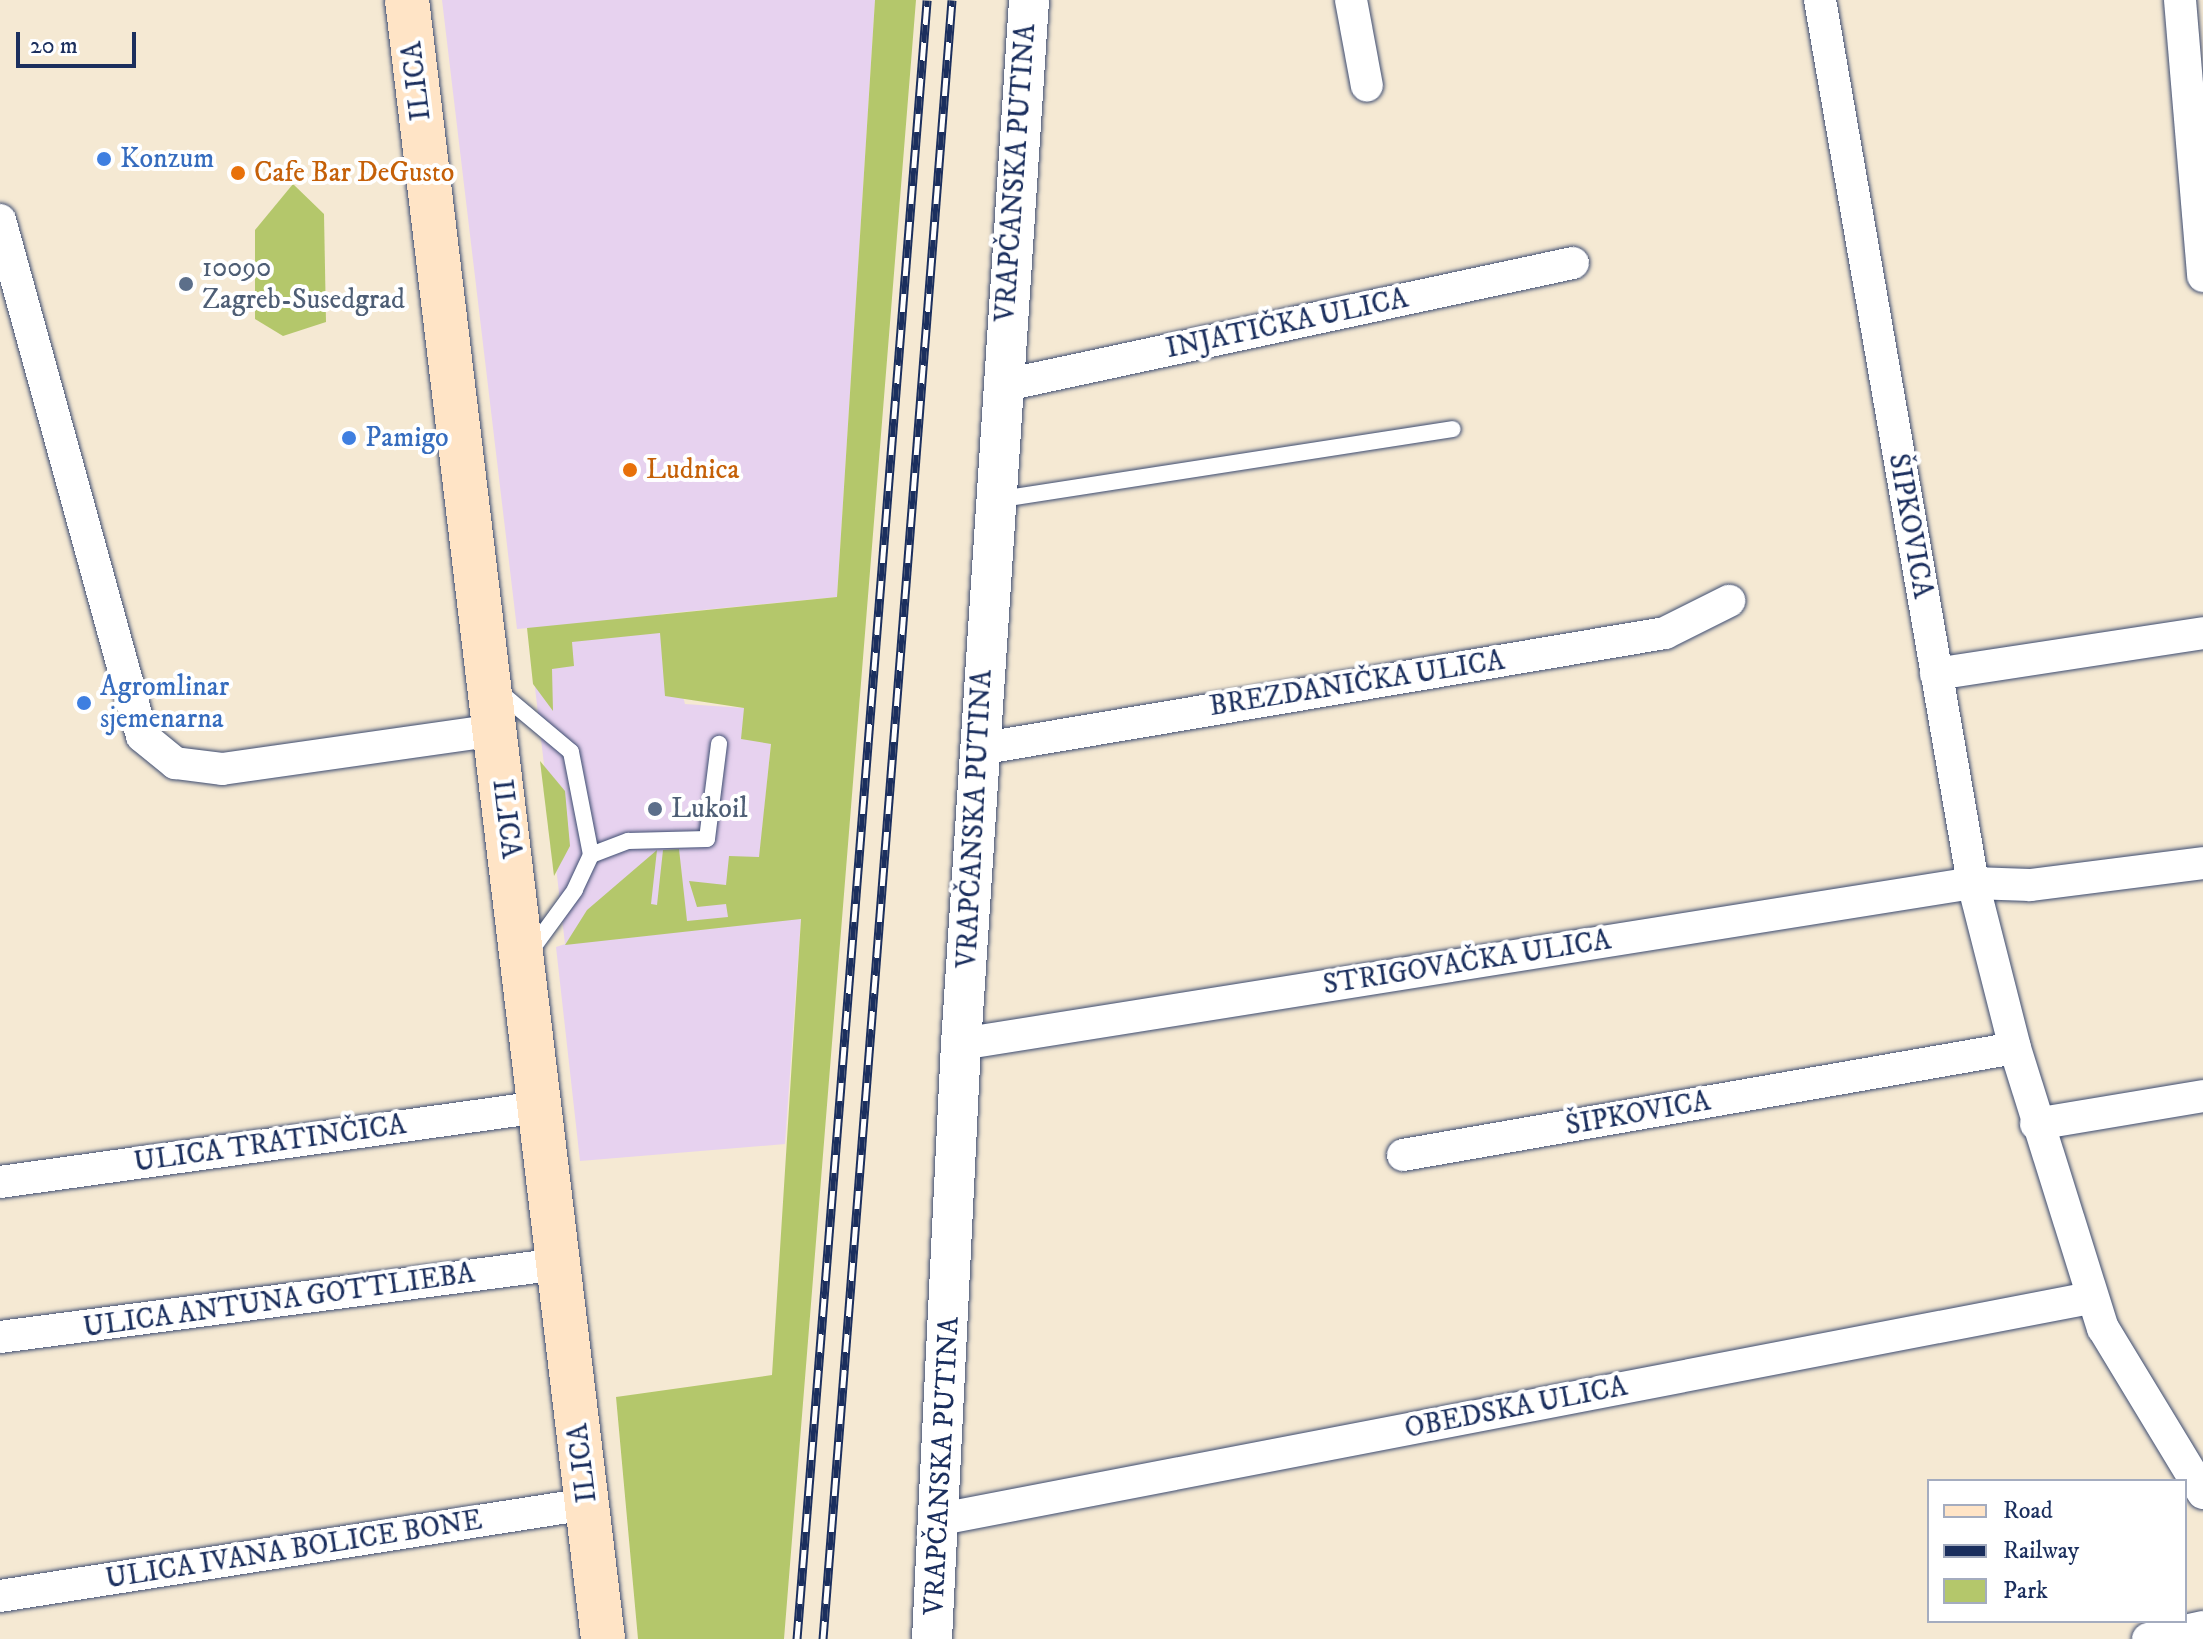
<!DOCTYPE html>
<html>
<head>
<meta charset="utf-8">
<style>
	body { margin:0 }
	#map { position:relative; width:2203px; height:1639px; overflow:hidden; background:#f5e9d3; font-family:"IM FELL DW Pica",serif }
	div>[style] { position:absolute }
	.built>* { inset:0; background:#e7d2ef }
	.green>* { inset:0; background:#b4c76b }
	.roads { filter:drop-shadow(0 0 2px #3c4b70) drop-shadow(0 0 2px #3c4b70) }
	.service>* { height:16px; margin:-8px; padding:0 8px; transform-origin:8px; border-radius:8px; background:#fff }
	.minor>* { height:32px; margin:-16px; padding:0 16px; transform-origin:16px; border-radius:16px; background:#fff }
	.tertiary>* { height:40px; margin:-20px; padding:0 20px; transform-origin:20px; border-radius:20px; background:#fff }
	.secondary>* { height:44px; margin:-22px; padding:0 22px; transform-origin:22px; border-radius:22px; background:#ffe4c6 }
	.rail>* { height:9px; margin-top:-4.5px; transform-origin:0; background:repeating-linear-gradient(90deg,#fff 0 18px,#1b2f5e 0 36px); box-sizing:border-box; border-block:2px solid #1b2f5e }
	.dots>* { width:22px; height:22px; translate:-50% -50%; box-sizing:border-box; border:4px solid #fff; border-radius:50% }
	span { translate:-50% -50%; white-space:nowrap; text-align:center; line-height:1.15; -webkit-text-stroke:8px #fff; paint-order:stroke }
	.street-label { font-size:28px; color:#1b2f5e }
	.shop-label { font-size:28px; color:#366cbe }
	.left { translate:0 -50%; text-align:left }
	.food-label { font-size:28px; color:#c56008 }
	.service-label { font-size:28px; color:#4e5e75 }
	.legend { position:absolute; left:1927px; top:1479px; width:260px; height:144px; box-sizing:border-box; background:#fff; border:2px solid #a4acbf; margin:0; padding:10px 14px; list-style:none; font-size:24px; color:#1b2f5e }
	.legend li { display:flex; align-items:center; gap:16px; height:40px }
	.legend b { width:40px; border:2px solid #a4acbf }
	.scale { position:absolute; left:16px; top:32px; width:120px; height:36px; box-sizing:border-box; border:4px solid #1b2f5e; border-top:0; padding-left:10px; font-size:24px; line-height:28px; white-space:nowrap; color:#1b2f5e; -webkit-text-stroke:6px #fff; paint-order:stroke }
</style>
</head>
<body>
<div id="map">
	<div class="built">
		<div style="clip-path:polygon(442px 0,875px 0,837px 597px,661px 614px,685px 704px,744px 708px,771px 743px,753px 923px,801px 918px,785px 1144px,580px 1161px,556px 947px,565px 944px,528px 628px,517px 629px)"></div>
	</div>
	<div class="green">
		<div style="clip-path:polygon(875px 0,916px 0,784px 1639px,638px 1639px,616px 1397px,772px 1375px,801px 919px,565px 945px,587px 910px,657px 850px,651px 904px,657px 905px,663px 850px,679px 849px,687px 921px,728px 917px,726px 904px,697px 907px,689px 881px,726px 885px,729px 856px,759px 857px,771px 744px,741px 739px,744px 708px,665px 696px,660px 633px,572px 642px,574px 666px,552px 669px,553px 711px,533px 684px,527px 628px,837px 597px)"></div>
		<div style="clip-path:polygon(293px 184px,324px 214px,326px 322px,283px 336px,255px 319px,255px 230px)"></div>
		<div style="clip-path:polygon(540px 761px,565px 791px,570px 846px,554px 876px)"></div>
	</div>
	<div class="roads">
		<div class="service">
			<div style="left:995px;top:500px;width:463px;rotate:-8.8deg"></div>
			<div style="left:496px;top:689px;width:98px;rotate:40deg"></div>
			<div style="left:571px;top:752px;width:105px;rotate:79deg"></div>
			<div style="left:591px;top:855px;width:38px;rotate:115deg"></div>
			<div style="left:575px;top:890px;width:78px;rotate:126.1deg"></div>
			<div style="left:591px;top:855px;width:40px;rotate:-21deg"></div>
			<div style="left:628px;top:841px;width:79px;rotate:-1.5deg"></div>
			<div style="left:707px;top:839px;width:96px;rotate:-82.8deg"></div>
		</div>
		<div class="minor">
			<div style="left:1351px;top:0;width:87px;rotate:79.5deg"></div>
			<div style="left:1820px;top:0;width:896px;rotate:80.17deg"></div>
			<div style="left:1973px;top:883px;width:170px;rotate:75.7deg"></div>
			<div style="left:2015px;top:1048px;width:294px;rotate:72.6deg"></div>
			<div style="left:2103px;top:1328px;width:193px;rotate:58.8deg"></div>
			<div style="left:2180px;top:0;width:277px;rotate:85.2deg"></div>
			<div style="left:0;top:220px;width:535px;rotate:74.61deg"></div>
			<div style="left:142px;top:736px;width:43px;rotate:39.3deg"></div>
			<div style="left:175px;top:763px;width:47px;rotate:7.3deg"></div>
			<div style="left:222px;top:769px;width:276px;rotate:-8.1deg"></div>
			<div style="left:1001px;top:386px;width:585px;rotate:-12.14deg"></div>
			<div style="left:1936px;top:674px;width:270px;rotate:-8.7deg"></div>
			<div style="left:979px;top:749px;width:696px;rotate:-9.6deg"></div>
			<div style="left:1665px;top:633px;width:72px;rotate:-26.6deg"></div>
			<div style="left:961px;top:1044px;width:1025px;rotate:-9.04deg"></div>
			<div style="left:1973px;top:883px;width:57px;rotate:2deg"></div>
			<div style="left:2030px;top:885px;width:174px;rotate:-7.2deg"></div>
			<div style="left:2036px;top:1124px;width:169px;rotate:-9.5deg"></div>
			<div style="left:1403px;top:1155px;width:621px;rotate:-9.92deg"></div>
			<div style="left:0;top:1182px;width:545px;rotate:-7.91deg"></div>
			<div style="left:0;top:1337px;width:564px;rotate:-7.44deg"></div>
			<div style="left:941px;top:1519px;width:1170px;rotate:-10.89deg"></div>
			<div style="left:0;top:1596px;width:594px;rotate:-8.91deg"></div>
			<div style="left:2148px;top:1639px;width:56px;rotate:-12.3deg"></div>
		</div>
		<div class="tertiary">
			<div style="left:932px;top:1639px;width:596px;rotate:-87.21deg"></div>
			<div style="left:961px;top:1044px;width:1046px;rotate:-86.27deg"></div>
		</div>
		<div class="secondary">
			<div style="left:407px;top:0;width:1651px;rotate:83.18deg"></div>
		</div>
	</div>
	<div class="rail">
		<div style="left:797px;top:1639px;width:1644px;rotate:-85.46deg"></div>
		<div style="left:823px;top:1639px;width:1644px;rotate:-85.5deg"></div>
	</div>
	<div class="dots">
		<div style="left:104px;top:159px;background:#3f7fe0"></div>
		<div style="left:238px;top:173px;background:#e8710a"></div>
		<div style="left:186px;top:284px;background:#5c6f8a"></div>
		<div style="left:349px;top:438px;background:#3f7fe0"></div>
		<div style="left:630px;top:470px;background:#e8710a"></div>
		<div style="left:84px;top:703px;background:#3f7fe0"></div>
		<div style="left:655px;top:809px;background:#5c6f8a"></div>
	</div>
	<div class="street-label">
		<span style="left:417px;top:81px;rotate:-97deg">ILICA</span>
		<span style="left:1016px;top:173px;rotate:-86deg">VRAPČANSKA PUTINA</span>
		<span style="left:1287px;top:324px;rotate:-12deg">INJATIČKA ULICA</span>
		<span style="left:1910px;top:526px;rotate:80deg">ŠIPKOVICA</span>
		<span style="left:1357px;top:684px;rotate:-9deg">BREZDANIČKA ULICA</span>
		<span style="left:506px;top:819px;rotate:83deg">ILICA</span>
		<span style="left:975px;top:819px;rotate:-87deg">VRAPČANSKA PUTINA</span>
		<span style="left:1467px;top:963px;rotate:-9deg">STRIGOVAČKA ULICA</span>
		<span style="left:1638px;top:1114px;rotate:-10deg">ŠIPKOVICA</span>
		<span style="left:270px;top:1144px;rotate:-8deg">ULICA TRATINČICA</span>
		<span style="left:279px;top:1301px;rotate:-8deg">ULICA ANTUNA GOTTLIEBA</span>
		<span style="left:1516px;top:1408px;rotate:-11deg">OBEDSKA ULICA</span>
		<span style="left:583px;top:1463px;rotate:-97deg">ILICA</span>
		<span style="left:942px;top:1466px;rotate:-87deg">VRAPČANSKA PUTINA</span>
		<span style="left:294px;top:1550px;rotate:-9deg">ULICA IVANA BOLICE BONE</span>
	</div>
	<div class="shop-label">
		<span class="left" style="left:120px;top:159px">Konzum</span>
		<span class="left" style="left:365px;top:438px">Pamigo</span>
		<span class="left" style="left:100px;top:703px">Agromlinar<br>sjemenarna</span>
	</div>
	<div class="food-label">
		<span class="left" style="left:254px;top:173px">Cafe Bar DeGusto</span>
		<span class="left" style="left:646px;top:470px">Ludnica</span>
	</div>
	<div class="service-label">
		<span class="left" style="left:202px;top:284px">10090<br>Zagreb-Susedgrad</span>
		<span class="left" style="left:671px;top:809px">Lukoil</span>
	</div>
	<ul class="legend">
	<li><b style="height:10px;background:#ffe4c6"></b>Road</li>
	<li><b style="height:10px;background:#1b2f5e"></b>Railway</li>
	<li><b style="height:22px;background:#b4c76b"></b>Park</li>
	</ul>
	<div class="scale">20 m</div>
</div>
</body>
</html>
